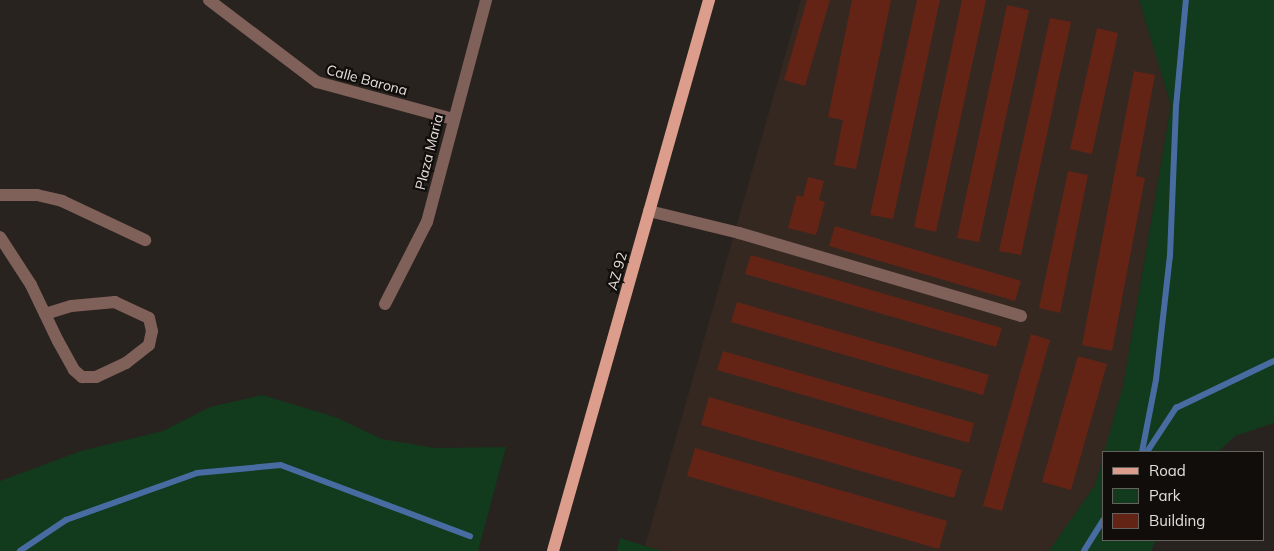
<!DOCTYPE html>
<html>
<head>
<meta charset="utf-8">
<style>
	body { margin:0 }
	#map { position:relative; width:1274px; height:551px; overflow:hidden; background:#29231f; font-family:Mulish,sans-serif }
	div>[style] { position:absolute }
	.built>* { inset:0; background:#352821 }
	.green>* { inset:0; background:#123a1c }
	.stream>* { height:5.5px; margin:-2.75px; padding:0 2.75px; transform-origin:2.75px; border-radius:2.75px; background:#486ca2 }
	.building>* { inset:0; background:#632416 }
	.minor>* { height:12px; margin:-6px; padding:0 6px; transform-origin:6px; border-radius:6px; background:#806159 }
	.major>* { height:12px; margin:-6px; padding:0 6px; transform-origin:6px; border-radius:6px; background:#dd9d8c }
	span { translate:-50% -50%; white-space:nowrap; text-align:center; line-height:1.15; -webkit-text-stroke:4.5px #100d0b; paint-order:stroke }
	.street-label { font-size:14px; color:#e2dedb }
	.legend { position:absolute; left:1102px; top:451px; width:162px; height:90px; box-sizing:border-box; background:#100d0b; border:1px solid #64615e; margin:0; padding:6px 9px; list-style:none; font-size:15px; color:#e2dedb }
	.legend li { display:flex; align-items:center; gap:10px; height:25px }
	.legend b { width:25px; border:1px solid #64615e }
</style>
</head>
<body>
<div id="map">
	<div class="built">
		<div style="clip-path:polygon(801px 0,1139px 0,1171px 105px,1123px 386px,1095px 485px,1049px 551px,662px 551px,645px 546px)"></div>
	</div>
	<div class="green">
		<div style="clip-path:polygon(1139px 0,1274px 0,1274px 423px,1235px 436px,1218px 452px,1104px 452px,1123px 386px,1171px 105px)"></div>
		<div style="clip-path:polygon(262px 395px,335px 417px,382px 439px,435px 448px,506px 447px,478px 551px,0 551px,0 481px,81px 451px,163px 431px,210px 407px)"></div>
		<div style="clip-path:polygon(1103px 458px,1103px 540px,1156px 540px,1151px 551px,1049px 551px,1095px 485px)"></div>
		<div style="clip-path:polygon(620px 538px,645px 546px,662px 551px,617px 551px)"></div>
	</div>
	<div class="stream">
		<div style="left:1142px;top:452px;width:73px;rotate:-79deg"></div>
		<div style="left:1156px;top:380px;width:125px;rotate:-83.6deg"></div>
		<div style="left:1170px;top:256px;width:149px;rotate:-87.7deg"></div>
		<div style="left:1176px;top:107px;width:107px;rotate:-84.7deg"></div>
		<div style="left:1147px;top:452px;width:53px;rotate:-56.6deg"></div>
		<div style="left:1176px;top:408px;width:109px;rotate:-25.6deg"></div>
		<div style="left:20px;top:551px;width:55px;rotate:-34deg"></div>
		<div style="left:66px;top:520px;width:139px;rotate:-19.7deg"></div>
		<div style="left:197px;top:473px;width:84px;rotate:-5.4deg"></div>
		<div style="left:281px;top:465px;width:202px;rotate:20.6deg"></div>
		<div style="left:1084px;top:551px;width:36px;rotate:-58deg"></div>
	</div>
	<div class="building">
		<div style="clip-path:polygon(807px 0,830px 0,805px 86px,784px 80px)"></div>
		<div style="clip-path:polygon(852px 0,891px 0,856px 169px,834px 165px,843px 120px,828px 117px)"></div>
		<div style="clip-path:polygon(917px 0,940px 0,893px 219px,870px 215px)"></div>
		<div style="clip-path:polygon(962px 0,986px 0,936px 232px,914px 227px)"></div>
		<div style="clip-path:polygon(1007px 5px,1029px 10px,979px 242px,957px 238px)"></div>
		<div style="clip-path:polygon(1050px 18px,1071px 22px,1021px 255px,999px 251px)"></div>
		<div style="clip-path:polygon(1097px 28px,1118px 33px,1092px 154px,1070px 149px)"></div>
		<div style="clip-path:polygon(1134px 71px,1155px 75px,1136px 176px,1145px 178px,1112px 351px,1082px 345px)"></div>
		<div style="clip-path:polygon(1068px 171px,1088px 175px,1060px 313px,1039px 308px)"></div>
		<div style="clip-path:polygon(808px 177px,824px 181px,819px 200px,825px 202px,816px 235px,788px 228px,797px 195px,803px 197px)"></div>
		<div style="clip-path:polygon(835px 226px,1021px 281px,1015px 301px,829px 246px)"></div>
		<div style="clip-path:polygon(751px 255px,1002px 328px,996px 347px,745px 274px)"></div>
		<div style="clip-path:polygon(737px 302px,989px 375px,983px 395px,731px 322px)"></div>
		<div style="clip-path:polygon(1031px 334px,1050px 340px,1002px 511px,983px 506px)"></div>
		<div style="clip-path:polygon(723px 351px,974px 423px,969px 443px,717px 370px)"></div>
		<div style="clip-path:polygon(1078px 356px,1107px 364px,1071px 490px,1042px 482px)"></div>
		<div style="clip-path:polygon(709px 397px,962px 470px,954px 498px,701px 425px)"></div>
		<div style="clip-path:polygon(695px 448px,947px 521px,939px 549px,687px 476px)"></div>
	</div>
	<div class="minor">
		<div style="left:209px;top:0;width:136px;rotate:37.2deg"></div>
		<div style="left:317px;top:82px;width:141px;rotate:15.2deg"></div>
		<div style="left:0;top:195px;width:37px"></div>
		<div style="left:37px;top:195px;width:26px;rotate:13deg"></div>
		<div style="left:62px;top:201px;width:92px;rotate:25.2deg"></div>
		<div style="left:649px;top:211px;width:93px;rotate:13.7deg"></div>
		<div style="left:739px;top:233px;width:294px;rotate:16.4deg"></div>
		<div style="left:0;top:237px;width:57px;rotate:57.1deg"></div>
		<div style="left:31px;top:285px;width:62px;rotate:64.3deg"></div>
		<div style="left:58px;top:341px;width:33px;rotate:61deg"></div>
		<div style="left:74px;top:370px;width:11px;rotate:41deg"></div>
		<div style="left:82px;top:377px;width:14px"></div>
		<div style="left:96px;top:377px;width:33px;rotate:-25deg"></div>
		<div style="left:126px;top:363px;width:29px;rotate:-38deg"></div>
		<div style="left:149px;top:345px;width:14px;rotate:-78deg"></div>
		<div style="left:152px;top:331px;width:13px;rotate:-103deg"></div>
		<div style="left:149px;top:318px;width:38px;rotate:-155deg"></div>
		<div style="left:115px;top:302px;width:44px;rotate:174.8deg"></div>
		<div style="left:71px;top:306px;width:27px;rotate:163deg"></div>
		<div style="left:385px;top:304px;width:92px;rotate:-62.9deg"></div>
		<div style="left:427px;top:222px;width:230px;rotate:-75.1deg"></div>
	</div>
	<div class="major">
		<div style="left:553px;top:551px;width:573px;rotate:-74.19deg"></div>
	</div>
	<div class="street-label">
		<span style="left:367px;top:80px;rotate:15deg">Calle Barona</span>
		<span style="left:429px;top:152px;rotate:-76deg">Plaza Maria</span>
		<span style="left:617px;top:271px;rotate:-74deg">AZ 92</span>
	</div>
	<ul class="legend">
	<li><b style="height:6px;background:#dd9d8c"></b>Road</li>
	<li><b style="height:14px;background:#123a1c"></b>Park</li>
	<li><b style="height:14px;background:#632416"></b>Building</li>
	</ul>
</div>
</body>
</html>
